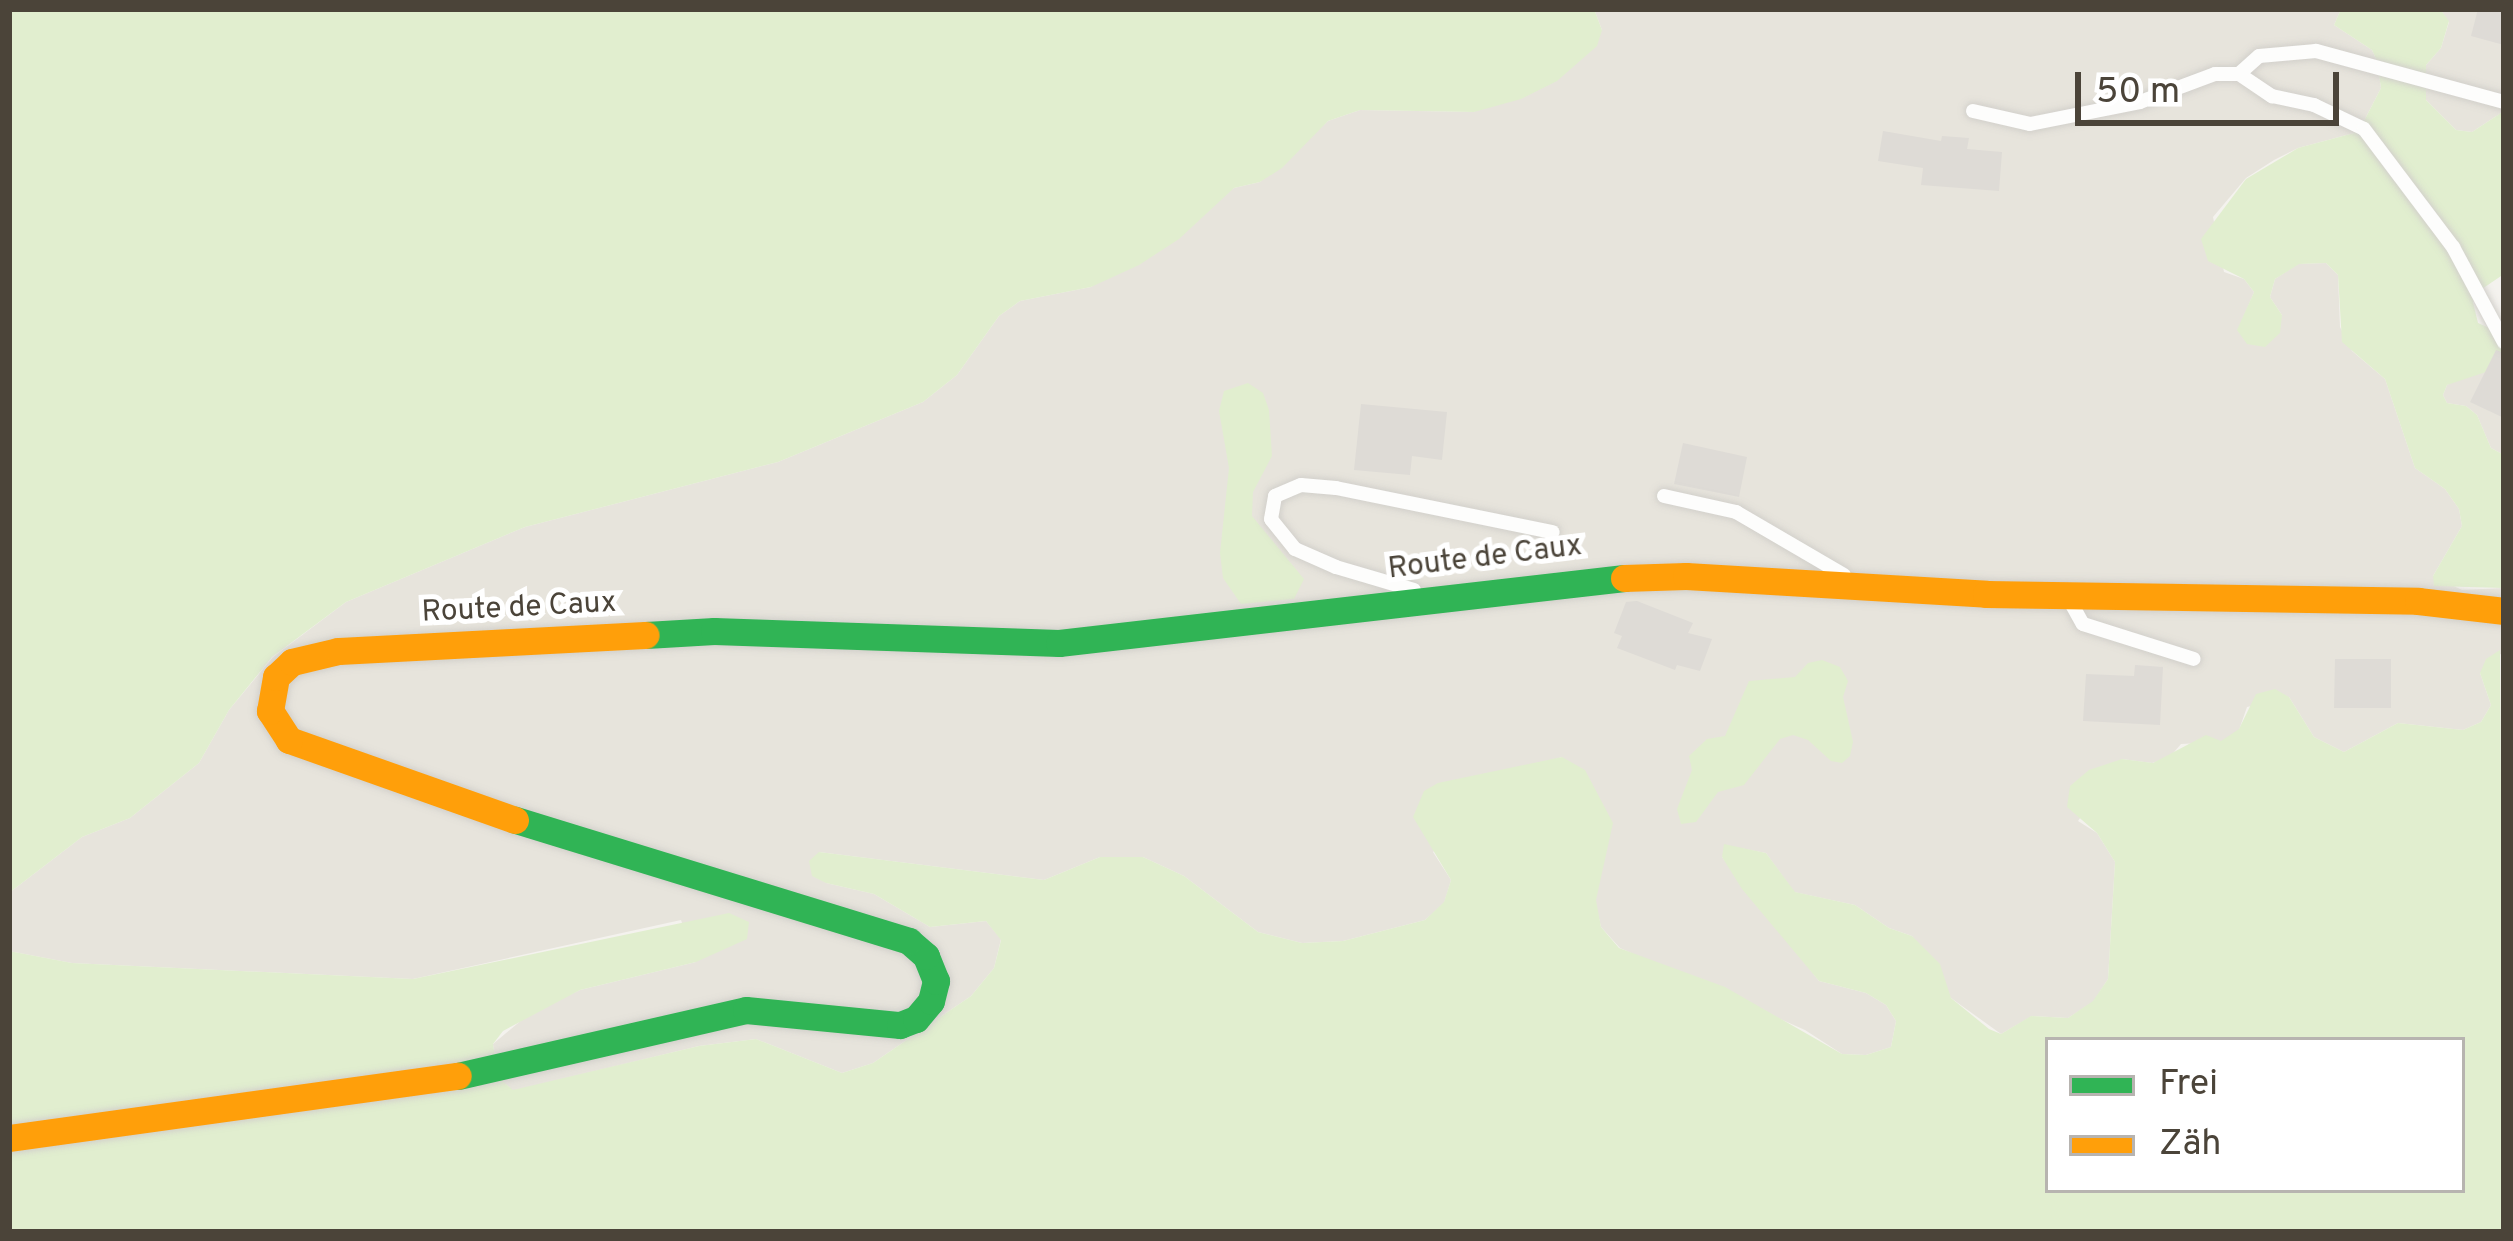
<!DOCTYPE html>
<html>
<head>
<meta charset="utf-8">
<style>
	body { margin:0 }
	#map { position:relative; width:2513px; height:1241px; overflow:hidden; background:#f4f2ee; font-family:Overpass,sans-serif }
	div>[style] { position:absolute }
	.residential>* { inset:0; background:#e7e4dc }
	.green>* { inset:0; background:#e1eecf }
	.building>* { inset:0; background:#dedbd6 }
	.roads { filter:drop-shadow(0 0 3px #d2d0cb) drop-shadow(0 0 3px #d2d0cb) }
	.lane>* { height:14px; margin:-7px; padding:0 7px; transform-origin:7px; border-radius:7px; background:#fdfdfc }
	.fast>* { height:27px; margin:-13.5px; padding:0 13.5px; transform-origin:13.5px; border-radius:13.5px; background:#30b455 }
	.slow>* { height:27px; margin:-13.5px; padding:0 13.5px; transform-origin:13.5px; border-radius:13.5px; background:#ff9f0a }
	span { translate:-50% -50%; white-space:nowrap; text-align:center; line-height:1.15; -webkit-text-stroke:10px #fff; paint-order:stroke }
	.street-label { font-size:30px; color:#4b4439 }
	.frame { position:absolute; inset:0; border:12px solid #4b4439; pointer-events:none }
	.legend { position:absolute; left:2045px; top:1037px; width:420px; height:156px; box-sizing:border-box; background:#fff; border:3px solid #b7b4b0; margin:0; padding:15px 21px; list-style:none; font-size:36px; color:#4b4439 }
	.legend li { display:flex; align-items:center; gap:24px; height:60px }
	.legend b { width:60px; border:3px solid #b7b4b0 }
	.scale { position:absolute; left:2075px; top:72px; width:264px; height:54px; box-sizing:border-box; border:6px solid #4b4439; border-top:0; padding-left:15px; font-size:36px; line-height:42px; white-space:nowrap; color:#4b4439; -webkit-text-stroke:9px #fff; paint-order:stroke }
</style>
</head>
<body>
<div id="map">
	<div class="residential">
		<div style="clip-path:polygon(1594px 9px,2341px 9px,2334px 25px,2372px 50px,2377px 61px,2381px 88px,2365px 119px,2354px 133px,2298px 148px,2274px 160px,2246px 178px,2213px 217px,2224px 272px,2244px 279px,2254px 292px,2238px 330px,2282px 315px,2270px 297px,2275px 279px,2298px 264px,2326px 263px,2338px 275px,2340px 327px,2352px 351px,2385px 379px,2415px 468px,2445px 489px,2459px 509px,2462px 526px,2433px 576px,2462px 590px,2504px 588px,2504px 651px,2480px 673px,2491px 705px,2481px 722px,2463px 730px,2398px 723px,2344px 752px,2314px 737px,2289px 697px,2247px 707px,2239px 730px,2221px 742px,2181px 744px,2169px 758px,2152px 763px,2122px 759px,2078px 821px,2097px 833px,2115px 862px,2108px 979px,2093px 1002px,2068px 1018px,2032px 1016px,2001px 1034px,1951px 998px,1912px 936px,1889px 928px,1855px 905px,1794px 892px,1766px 853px,1740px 848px,1722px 857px,1819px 981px,1866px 993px,1886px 1005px,1896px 1021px,1891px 1047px,1866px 1055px,1842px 1054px,1805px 1030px,1620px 948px,1601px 927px,1562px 757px,1527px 768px,1433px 852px,1451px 880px,1444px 903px,1425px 920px,1343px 941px,1302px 943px,1258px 932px,1184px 876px,1143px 857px,1100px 857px,1044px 880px,819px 852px,826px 883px,874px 894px,930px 927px,986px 921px,1001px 939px,994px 968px,971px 996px,873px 1063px,842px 1073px,756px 1039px,699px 1046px,513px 1091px,498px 1077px,493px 1044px,529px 1014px,580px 990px,696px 962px,681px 920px,413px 979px,72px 963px,9px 951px,9px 893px,82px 837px,130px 818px,199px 763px,229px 710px,273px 657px,346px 602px,525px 527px,778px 462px,923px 402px,957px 375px,999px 316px,1020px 301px,1091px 287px,1234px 188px,1260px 182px,1328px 121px,1360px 110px,1474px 112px,1602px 30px)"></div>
		<div style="clip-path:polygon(2440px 9px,2504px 9px,2504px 111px,2472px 132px,2456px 130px,2426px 100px,2426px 65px,2441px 48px,2449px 22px)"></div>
		<div style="clip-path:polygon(2504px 354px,2504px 455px,2491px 448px,2477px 415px,2466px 406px,2447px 403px,2443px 395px,2447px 385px)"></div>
	</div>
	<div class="green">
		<div style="clip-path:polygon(9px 9px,1594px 9px,1602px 30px,1597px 46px,1557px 81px,1521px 99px,1474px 112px,1360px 110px,1328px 121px,1282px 168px,1260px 182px,1234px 188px,1179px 239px,1139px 265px,1091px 287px,1020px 301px,999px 316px,957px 375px,923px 402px,778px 462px,525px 527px,346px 602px,272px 657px,229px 710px,199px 763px,130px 818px,82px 837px,9px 893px)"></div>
		<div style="clip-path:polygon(2341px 9px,2440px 9px,2449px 21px,2441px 48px,2426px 65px,2426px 100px,2456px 130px,2472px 132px,2504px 111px,2504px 274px,2479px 291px,2473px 302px,2478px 323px,2503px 334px,2504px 354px,2489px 371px,2447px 385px,2443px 395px,2447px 403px,2466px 406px,2477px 415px,2491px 448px,2504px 455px,2504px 588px,2434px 586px,2433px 576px,2462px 526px,2459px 509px,2445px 489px,2415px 468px,2385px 379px,2342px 342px,2338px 275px,2326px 263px,2299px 264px,2275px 279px,2270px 297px,2282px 315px,2280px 333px,2265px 347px,2247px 344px,2237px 330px,2254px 292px,2244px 279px,2208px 261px,2201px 239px,2246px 179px,2298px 148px,2354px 133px,2365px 119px,2381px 88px,2377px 61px,2372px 50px,2334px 25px)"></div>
		<div style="clip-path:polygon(1248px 383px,1263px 393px,1269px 410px,1272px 456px,1253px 492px,1252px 516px,1304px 579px,1294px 599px,1241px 604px,1223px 578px,1220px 553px,1229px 468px,1219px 411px,1224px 391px)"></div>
		<div style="clip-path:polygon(evenodd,2500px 650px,2504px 1232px,9px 1232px,9px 951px,72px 963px,413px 979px,729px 913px,749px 922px,747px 939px,696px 962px,580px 990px,503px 1031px,493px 1044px,498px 1077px,513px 1090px,699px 1046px,756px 1039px,842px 1073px,873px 1063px,971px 996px,994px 968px,1001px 940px,986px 921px,930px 927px,874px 894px,826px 883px,812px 876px,809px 861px,819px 852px,1044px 880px,1100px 857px,1143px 857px,1184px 876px,1258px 932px,1302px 943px,1343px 941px,1425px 920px,1444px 902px,1451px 880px,1413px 817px,1424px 791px,1438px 783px,1562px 757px,1585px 770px,1613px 823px,1596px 900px,1601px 927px,1619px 948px,1725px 987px,1842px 1054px,1866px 1055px,1891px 1047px,1896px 1021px,1886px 1005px,1866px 993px,1819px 981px,1742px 889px,1722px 857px,1724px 844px,1766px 853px,1795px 892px,1855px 905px,1889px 928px,1912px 936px,1940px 964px,1951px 998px,1989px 1029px,2001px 1034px,2031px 1016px,2068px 1018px,2093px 1001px,2108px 979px,2115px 862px,2097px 833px,2067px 807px,2070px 786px,2089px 770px,2122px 759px,2153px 763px,2206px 735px,2221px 741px,2239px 729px,2256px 694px,2275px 689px,2289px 697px,2314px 737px,2344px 752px,2398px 723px,2463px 730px,2481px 722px,2491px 705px,2480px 673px,2486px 659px,2500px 650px,2048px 1040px,2462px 1040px,2462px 1190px,2048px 1190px,2048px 1040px)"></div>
		<div style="clip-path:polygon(1822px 660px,1840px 667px,1848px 681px,1843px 697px,1853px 742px,1850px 756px,1842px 763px,1831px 761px,1808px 740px,1793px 735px,1780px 739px,1744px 785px,1718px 792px,1696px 822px,1681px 824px,1677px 809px,1692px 770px,1689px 756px,1707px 739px,1725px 736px,1749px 681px,1795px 677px,1808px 663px)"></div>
	</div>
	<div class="building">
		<div style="clip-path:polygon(2478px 9px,2504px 9px,2504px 45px,2471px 36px)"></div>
		<div style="clip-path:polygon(1883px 131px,1941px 141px,1942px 136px,1969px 138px,1967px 149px,2002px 152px,1999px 191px,1921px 185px,1923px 168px,1878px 161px)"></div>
		<div style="clip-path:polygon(2496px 350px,2504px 353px,2504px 418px,2470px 402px)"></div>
		<div style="clip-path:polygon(1361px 404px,1447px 412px,1442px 460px,1412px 456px,1410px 475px,1354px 470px)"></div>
		<div style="clip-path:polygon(1683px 443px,1747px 457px,1739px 497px,1674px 484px)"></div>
		<div style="clip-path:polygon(1637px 601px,1693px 623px,1688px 633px,1712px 639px,1700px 671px,1677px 665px,1675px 670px,1617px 648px,1622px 636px,1614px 633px,1626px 602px)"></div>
		<div style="clip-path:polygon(2335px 659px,2391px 659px,2391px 708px,2334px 708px)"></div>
		<div style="clip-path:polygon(2135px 665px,2163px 667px,2160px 725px,2083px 721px,2086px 674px,2134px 676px)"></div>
	</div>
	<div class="roads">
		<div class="lane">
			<div style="left:2504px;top:102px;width:195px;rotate:-164.8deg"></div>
			<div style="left:2316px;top:51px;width:57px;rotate:175deg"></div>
			<div style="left:2259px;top:56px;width:27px;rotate:138deg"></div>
			<div style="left:2239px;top:74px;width:40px;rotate:34deg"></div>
			<div style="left:2272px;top:96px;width:43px;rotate:12.1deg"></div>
			<div style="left:2314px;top:105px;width:55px;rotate:25.6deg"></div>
			<div style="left:2364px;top:129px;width:148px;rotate:53deg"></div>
			<div style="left:2453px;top:247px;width:108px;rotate:61.8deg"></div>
			<div style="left:1973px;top:111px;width:58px;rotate:12.8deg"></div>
			<div style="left:2030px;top:124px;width:112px;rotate:-11.3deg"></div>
			<div style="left:2140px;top:102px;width:80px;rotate:-20.5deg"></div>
			<div style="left:2215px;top:74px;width:24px"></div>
			<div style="left:1664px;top:496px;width:74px;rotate:12.5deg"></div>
			<div style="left:1736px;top:512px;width:125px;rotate:30.3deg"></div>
			<div style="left:1414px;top:590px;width:81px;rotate:-163.6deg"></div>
			<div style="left:1336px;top:567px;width:45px;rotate:-156.3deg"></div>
			<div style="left:1295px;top:549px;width:38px;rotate:-129deg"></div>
			<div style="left:1271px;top:519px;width:23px;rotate:-80deg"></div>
			<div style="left:1275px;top:496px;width:28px;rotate:-23deg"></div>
			<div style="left:1301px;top:485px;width:35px;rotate:5deg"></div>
			<div style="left:1336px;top:488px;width:221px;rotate:11.5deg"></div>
			<div style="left:2070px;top:601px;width:26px;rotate:61deg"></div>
			<div style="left:2083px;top:624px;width:116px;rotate:17.5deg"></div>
		</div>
		<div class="fast">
			<div style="left:646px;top:635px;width:68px;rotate:-3.4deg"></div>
			<div style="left:714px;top:631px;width:345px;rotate:2deg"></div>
			<div style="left:1059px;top:643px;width:569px;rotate:-6.56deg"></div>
			<div style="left:458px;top:1076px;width:295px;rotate:-12.9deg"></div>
			<div style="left:746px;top:1010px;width:155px;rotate:5.6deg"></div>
			<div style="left:900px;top:1025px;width:17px;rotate:-21deg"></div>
			<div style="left:916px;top:1019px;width:23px;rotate:-50deg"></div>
			<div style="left:931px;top:1001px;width:21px;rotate:-76deg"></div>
			<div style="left:936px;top:981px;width:27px;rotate:-112deg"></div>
			<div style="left:926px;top:956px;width:23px;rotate:-139deg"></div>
			<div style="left:909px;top:941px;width:412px;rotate:-162.9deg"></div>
		</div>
		<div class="slow">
			<div style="left:1624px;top:578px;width:62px;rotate:-1.8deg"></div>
			<div style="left:1686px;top:576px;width:301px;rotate:3.4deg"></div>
			<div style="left:1986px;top:594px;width:432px;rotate:0.9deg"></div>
			<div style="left:2418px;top:601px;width:87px;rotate:6.6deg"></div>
			<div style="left:515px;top:820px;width:240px;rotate:-160.5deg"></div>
			<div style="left:289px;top:740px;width:35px;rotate:-123deg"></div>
			<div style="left:270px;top:711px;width:35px;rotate:-80deg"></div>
			<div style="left:276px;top:677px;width:22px;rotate:-43deg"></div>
			<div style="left:292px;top:662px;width:47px;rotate:-13.4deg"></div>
			<div style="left:338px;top:651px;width:308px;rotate:-3deg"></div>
			<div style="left:9px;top:1138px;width:453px;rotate:-7.9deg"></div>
		</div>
	</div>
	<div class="street-label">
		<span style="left:1485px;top:559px;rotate:-7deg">Route de Caux</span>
		<span style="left:519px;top:609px;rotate:-3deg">Route de Caux</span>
	</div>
	<div class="frame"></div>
	<ul class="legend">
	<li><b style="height:15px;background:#30b455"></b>Frei</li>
	<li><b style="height:15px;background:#ff9f0a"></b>Zäh</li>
	</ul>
	<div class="scale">50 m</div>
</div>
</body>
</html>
